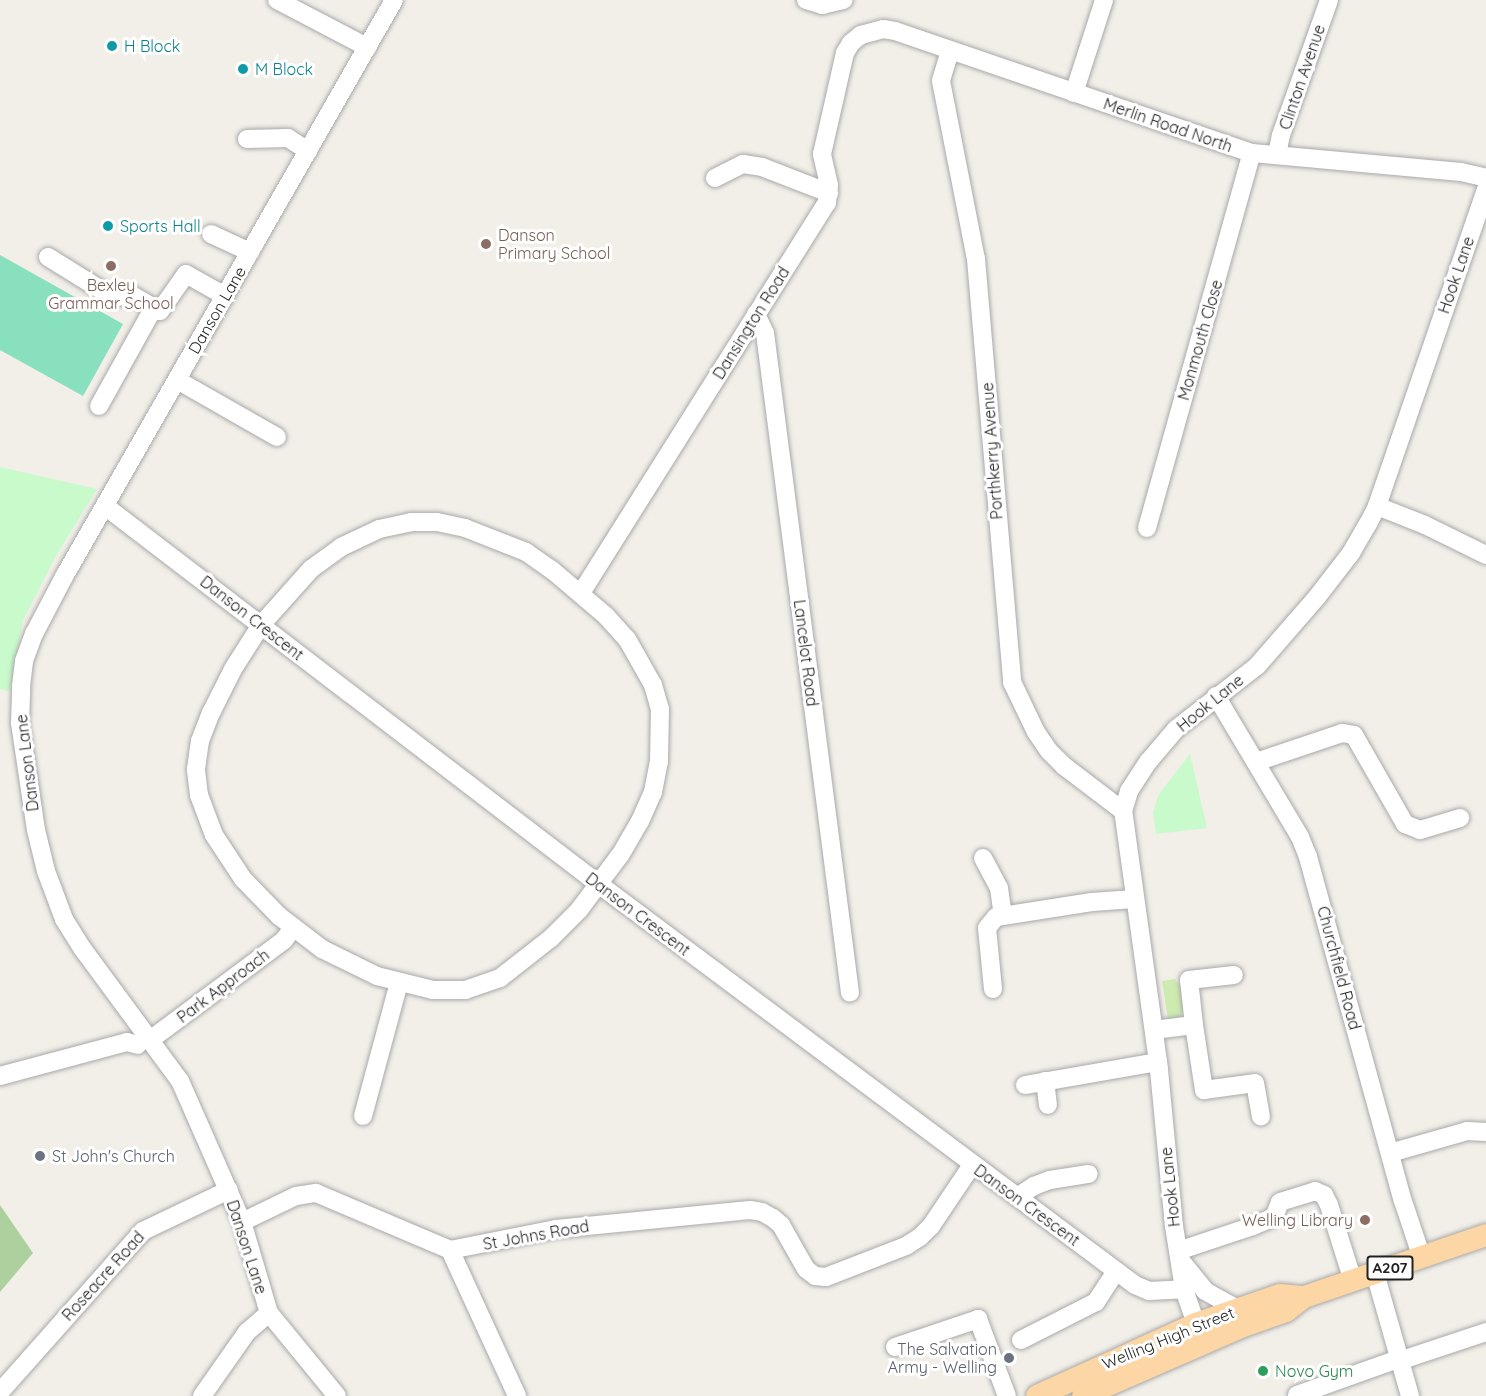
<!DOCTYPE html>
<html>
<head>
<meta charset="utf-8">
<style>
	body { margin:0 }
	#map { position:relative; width:1486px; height:1396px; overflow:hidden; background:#f2efe9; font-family:Quicksand,sans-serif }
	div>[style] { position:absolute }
	.grass>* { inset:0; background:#cdebb0 }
	.forest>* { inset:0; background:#add19e }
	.park>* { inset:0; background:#c8facc }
	.pitch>* { inset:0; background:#88e0be }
	.roads { filter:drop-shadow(0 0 2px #a9a9a9) drop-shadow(0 0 2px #a9a9a9) }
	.minor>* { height:18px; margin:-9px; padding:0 9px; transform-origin:9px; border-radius:9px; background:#fff }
	.major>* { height:22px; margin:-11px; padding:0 11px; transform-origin:11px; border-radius:11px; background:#fcd6a4 }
	.dots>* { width:16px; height:16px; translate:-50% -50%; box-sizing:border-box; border:3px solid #fff; border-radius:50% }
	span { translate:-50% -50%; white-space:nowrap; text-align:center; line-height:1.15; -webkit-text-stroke:6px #fff; paint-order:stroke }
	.shield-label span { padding:2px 4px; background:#fff; border:2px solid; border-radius:4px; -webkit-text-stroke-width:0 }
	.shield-label { font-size:15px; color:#222; font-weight:700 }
	.culture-label { font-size:16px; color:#0d838f }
	.left { translate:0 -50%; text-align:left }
	.street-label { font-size:16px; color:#222 }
	.education-label { font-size:16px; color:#785e54 }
	.right { translate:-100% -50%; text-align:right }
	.worship-label { font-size:16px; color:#5b616d }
	.leisure-label { font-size:16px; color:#27864d }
</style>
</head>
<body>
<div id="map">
	<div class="grass">
		<div style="clip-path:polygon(1175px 979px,1185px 993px,1184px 1007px,1180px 1017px,1168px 1019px,1162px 981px)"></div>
	</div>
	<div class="forest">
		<div style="clip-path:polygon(0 1205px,33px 1253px,0 1292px)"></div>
	</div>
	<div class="park">
		<div style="clip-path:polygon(0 467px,97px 489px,56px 556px,23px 620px,10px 691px,0 689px)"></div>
		<div style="clip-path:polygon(1190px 754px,1207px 828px,1156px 834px,1153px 812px,1159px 794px)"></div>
	</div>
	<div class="pitch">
		<div style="clip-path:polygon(0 255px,123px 324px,83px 396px,0 350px)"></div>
	</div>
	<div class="roads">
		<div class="minor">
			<div style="left:277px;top:0;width:102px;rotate:27.6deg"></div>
			<div style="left:806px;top:0;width:17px;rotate:17deg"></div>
			<div style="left:822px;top:5px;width:22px;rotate:-13deg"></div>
			<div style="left:950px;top:51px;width:31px;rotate:107deg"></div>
			<div style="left:941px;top:81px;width:181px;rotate:78.9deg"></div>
			<div style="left:976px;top:259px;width:425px;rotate:85.1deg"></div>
			<div style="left:1012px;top:682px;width:55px;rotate:64.4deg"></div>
			<div style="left:1036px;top:732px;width:23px;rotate:56deg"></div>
			<div style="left:1049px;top:751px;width:21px;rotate:45deg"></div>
			<div style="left:1064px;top:766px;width:74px;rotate:37.3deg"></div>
			<div style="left:1074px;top:93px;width:98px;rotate:-72.1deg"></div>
			<div style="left:247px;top:139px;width:41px;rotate:-1.4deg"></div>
			<div style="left:288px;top:138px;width:24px;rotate:33deg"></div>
			<div style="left:1277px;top:155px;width:20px;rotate:-79deg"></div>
			<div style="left:1281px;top:135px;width:143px;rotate:-70.4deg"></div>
			<div style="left:715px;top:178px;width:31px;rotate:-27deg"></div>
			<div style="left:743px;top:164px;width:19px;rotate:9deg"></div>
			<div style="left:762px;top:167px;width:72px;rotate:21.2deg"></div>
			<div style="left:211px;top:234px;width:43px;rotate:24.8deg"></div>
			<div style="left:48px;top:257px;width:78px;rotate:31.8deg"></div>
			<div style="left:114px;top:298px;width:16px;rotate:-14deg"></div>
			<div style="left:130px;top:294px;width:34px;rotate:30deg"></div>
			<div style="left:160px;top:311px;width:45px;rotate:-54.9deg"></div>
			<div style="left:186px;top:274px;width:45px;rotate:29.4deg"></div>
			<div style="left:756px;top:314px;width:21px;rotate:65deg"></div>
			<div style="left:765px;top:333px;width:665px;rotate:82.66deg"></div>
			<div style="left:177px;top:380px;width:115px;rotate:29.7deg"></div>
			<div style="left:99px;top:406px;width:113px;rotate:-60.9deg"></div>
			<div style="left:105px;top:506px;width:623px;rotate:37.44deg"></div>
			<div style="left:600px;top:885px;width:668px;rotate:36.78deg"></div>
			<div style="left:1135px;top:1285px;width:15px;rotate:23deg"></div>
			<div style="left:1149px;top:1291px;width:35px;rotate:-3deg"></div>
			<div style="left:1377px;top:506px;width:52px;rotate:21.6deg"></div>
			<div style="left:1425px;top:525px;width:68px;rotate:26.2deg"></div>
			<div style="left:411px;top:522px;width:26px"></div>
			<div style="left:437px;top:522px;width:29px;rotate:12deg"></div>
			<div style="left:465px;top:528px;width:66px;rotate:21.5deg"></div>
			<div style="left:526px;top:552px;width:32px;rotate:35deg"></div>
			<div style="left:552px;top:570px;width:71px;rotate:40.4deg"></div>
			<div style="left:606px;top:616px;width:31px;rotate:48deg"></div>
			<div style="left:627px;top:639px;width:53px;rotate:60.5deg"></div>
			<div style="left:653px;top:685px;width:25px;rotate:74deg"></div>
			<div style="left:660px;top:709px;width:52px;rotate:91.1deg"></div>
			<div style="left:659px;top:761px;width:32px;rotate:101deg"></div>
			<div style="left:653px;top:792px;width:32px;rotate:114deg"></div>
			<div style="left:640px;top:821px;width:39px;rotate:120deg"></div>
			<div style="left:620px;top:855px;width:69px;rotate:126.7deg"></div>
			<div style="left:579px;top:910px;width:40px;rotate:135deg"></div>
			<div style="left:551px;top:938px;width:65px;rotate:141.9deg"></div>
			<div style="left:500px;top:978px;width:36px;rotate:161deg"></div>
			<div style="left:466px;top:990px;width:33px;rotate:180deg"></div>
			<div style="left:433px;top:990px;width:58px;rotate:-166deg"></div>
			<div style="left:377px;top:976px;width:61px;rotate:-153.9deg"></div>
			<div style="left:322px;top:949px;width:54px;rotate:-142.5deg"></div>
			<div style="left:279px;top:916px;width:52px;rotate:-134.2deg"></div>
			<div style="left:243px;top:879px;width:53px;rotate:-123.4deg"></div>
			<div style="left:214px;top:835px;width:43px;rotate:-110.6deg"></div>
			<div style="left:199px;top:795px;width:26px;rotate:-97deg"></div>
			<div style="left:196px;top:769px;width:28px;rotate:-82deg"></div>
			<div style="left:200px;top:741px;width:30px;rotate:-69deg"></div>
			<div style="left:211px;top:713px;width:49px;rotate:-63.4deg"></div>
			<div style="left:233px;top:669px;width:52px;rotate:-57.5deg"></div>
			<div style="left:261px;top:625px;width:75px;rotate:-48.2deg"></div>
			<div style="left:311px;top:569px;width:37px;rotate:-36deg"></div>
			<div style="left:341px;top:547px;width:42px;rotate:-25.3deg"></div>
			<div style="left:379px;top:529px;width:33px;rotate:-12deg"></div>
			<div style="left:1147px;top:528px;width:389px;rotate:-74.4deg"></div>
			<div style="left:581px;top:593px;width:461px;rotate:-57.8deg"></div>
			<div style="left:827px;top:203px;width:18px;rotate:-84deg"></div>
			<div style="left:829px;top:185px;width:32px;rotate:-103deg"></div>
			<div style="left:822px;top:154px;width:104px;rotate:-77.2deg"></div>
			<div style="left:845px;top:53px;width:12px;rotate:-59deg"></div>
			<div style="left:851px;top:43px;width:13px;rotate:-39deg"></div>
			<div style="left:861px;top:35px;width:23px;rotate:-15deg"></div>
			<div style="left:883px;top:29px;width:12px;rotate:9deg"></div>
			<div style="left:895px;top:31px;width:377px;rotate:18.9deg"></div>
			<div style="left:1252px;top:153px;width:210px;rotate:5.2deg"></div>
			<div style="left:1461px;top:172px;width:26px;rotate:13deg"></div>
			<div style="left:1216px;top:696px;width:164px;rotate:59.2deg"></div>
			<div style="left:1300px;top:837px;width:22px;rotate:68deg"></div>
			<div style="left:1308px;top:857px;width:357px;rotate:74.6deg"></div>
			<div style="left:1403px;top:1201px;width:60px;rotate:71.6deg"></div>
			<div style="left:1256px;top:762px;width:91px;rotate:-18.6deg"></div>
			<div style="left:1342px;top:733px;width:12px;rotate:9deg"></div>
			<div style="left:1354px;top:735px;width:103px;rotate:60.2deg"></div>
			<div style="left:1405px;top:824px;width:16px;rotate:22deg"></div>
			<div style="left:1420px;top:830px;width:42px;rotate:-16.7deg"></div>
			<div style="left:983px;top:858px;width:34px;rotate:62deg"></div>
			<div style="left:999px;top:888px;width:27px;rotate:82deg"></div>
			<div style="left:993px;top:989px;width:61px;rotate:-95.6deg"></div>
			<div style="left:987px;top:928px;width:14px;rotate:-51deg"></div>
			<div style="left:996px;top:917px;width:97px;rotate:-8.9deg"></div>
			<div style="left:1092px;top:902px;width:42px;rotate:-4.1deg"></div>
			<div style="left:1194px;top:1025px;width:45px;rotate:-96.3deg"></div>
			<div style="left:1189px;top:980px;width:45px;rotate:-6.3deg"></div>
			<div style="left:1154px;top:1030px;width:40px;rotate:-7.1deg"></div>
			<div style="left:1194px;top:1025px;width:66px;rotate:81.3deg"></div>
			<div style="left:1204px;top:1090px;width:51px;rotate:-7.8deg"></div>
			<div style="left:1255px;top:1083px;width:34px;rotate:80deg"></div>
			<div style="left:150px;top:1040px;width:167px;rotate:-36.7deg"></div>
			<div style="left:284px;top:940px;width:15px;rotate:-53deg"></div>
			<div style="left:0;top:1076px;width:131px;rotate:-15deg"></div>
			<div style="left:127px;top:1042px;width:11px;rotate:15deg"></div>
			<div style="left:1045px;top:1081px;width:24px;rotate:83deg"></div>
			<div style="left:1025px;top:1085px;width:135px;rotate:-9.8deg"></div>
			<div style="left:363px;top:1116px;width:138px;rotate:-74.9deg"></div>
			<div style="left:1390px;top:1153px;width:80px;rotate:-15.9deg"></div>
			<div style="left:1467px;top:1131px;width:19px;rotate:3deg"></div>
			<div style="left:1017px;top:1197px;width:20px;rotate:-33deg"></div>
			<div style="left:1034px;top:1186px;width:17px;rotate:-21deg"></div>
			<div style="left:1050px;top:1180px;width:39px;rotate:-9deg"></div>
			<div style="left:242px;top:1222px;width:60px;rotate:-25.7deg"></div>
			<div style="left:296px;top:1196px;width:20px;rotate:-9deg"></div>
			<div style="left:316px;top:1193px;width:146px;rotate:23deg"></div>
			<div style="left:450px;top:1250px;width:108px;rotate:-11.2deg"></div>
			<div style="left:556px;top:1229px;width:195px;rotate:-5.6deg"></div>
			<div style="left:750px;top:1210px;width:12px;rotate:9deg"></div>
			<div style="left:762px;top:1212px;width:13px;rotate:29deg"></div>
			<div style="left:773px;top:1218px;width:11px;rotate:41deg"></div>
			<div style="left:781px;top:1225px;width:51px;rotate:60.4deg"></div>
			<div style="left:806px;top:1269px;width:11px;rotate:38deg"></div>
			<div style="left:815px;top:1276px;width:11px;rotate:5deg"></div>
			<div style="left:826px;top:1277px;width:86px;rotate:-21.2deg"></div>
			<div style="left:906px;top:1246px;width:17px;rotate:-33deg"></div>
			<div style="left:920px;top:1237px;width:16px;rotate:-45deg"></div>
			<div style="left:931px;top:1226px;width:73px;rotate:-56.1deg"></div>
			<div style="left:450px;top:1250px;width:161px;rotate:65.3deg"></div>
			<div style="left:1178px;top:1251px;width:79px;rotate:-18.4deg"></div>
			<div style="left:1253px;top:1226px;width:23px;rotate:-23deg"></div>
			<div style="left:1274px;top:1217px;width:16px;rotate:-68deg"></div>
			<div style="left:1280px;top:1202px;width:37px;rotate:-17deg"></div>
			<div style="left:1315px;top:1191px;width:10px;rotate:24deg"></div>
			<div style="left:1324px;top:1195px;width:11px;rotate:63deg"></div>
			<div style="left:1329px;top:1205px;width:80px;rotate:72.5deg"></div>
			<div style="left:1181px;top:1261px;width:38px;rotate:51deg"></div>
			<div style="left:1205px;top:1291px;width:38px;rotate:29deg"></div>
			<div style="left:1375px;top:1273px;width:128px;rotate:74.1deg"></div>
			<div style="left:1209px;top:1325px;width:13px;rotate:-176deg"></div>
			<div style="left:1196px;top:1324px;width:37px;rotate:-109deg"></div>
			<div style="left:1184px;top:1289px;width:64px;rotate:-99deg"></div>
			<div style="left:1174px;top:1226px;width:158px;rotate:-95.5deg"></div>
			<div style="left:1159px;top:1069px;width:260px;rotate:-97.9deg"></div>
			<div style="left:1123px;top:811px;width:21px;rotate:-73deg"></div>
			<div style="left:1129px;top:791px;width:35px;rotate:-57deg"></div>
			<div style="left:1148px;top:762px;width:43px;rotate:-49.7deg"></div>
			<div style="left:1176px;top:729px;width:103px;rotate:-37.9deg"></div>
			<div style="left:1257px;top:666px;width:91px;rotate:-49deg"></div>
			<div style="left:1317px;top:597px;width:56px;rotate:-52.3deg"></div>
			<div style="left:1351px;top:553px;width:34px;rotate:-60deg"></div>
			<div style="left:1368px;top:524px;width:20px;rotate:-63deg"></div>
			<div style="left:1377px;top:506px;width:335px;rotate:-71deg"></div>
			<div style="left:1021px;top:1340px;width:84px;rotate:-26.9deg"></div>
			<div style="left:1096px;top:1302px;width:37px;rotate:-57deg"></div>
			<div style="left:895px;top:1347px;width:88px;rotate:-18.6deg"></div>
			<div style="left:978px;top:1319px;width:82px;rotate:69.4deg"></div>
			<div style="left:1399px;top:1361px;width:92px;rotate:-18.4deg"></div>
			<div style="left:0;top:1392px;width:215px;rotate:-48.4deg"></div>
			<div style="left:143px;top:1231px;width:95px;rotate:-25.5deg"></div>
			<div style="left:1297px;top:1395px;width:107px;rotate:-19.6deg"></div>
			<div style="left:202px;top:1396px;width:78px;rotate:-54.9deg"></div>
			<div style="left:247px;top:1332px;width:29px;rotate:-41deg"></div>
			<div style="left:337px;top:1396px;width:107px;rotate:-129.3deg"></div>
			<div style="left:269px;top:1313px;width:95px;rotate:-106.5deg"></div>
			<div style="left:242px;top:1222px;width:154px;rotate:-113.7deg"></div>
			<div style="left:180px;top:1081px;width:165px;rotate:-126.4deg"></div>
			<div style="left:82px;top:948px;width:34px;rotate:-122deg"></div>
			<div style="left:64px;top:919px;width:51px;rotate:-110.6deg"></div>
			<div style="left:46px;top:871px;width:42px;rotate:-103.7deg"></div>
			<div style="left:36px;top:830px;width:108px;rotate:-98.5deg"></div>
			<div style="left:20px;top:723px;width:37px;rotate:-88deg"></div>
			<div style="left:21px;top:686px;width:25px;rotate:-83deg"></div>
			<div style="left:24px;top:661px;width:29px;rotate:-70deg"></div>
			<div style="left:34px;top:634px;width:67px;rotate:-62.3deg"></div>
			<div style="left:65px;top:575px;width:662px;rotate:-60.22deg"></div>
		</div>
		<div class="major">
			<div style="left:1037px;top:1396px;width:175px;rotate:-24.4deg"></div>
			<div style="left:1196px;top:1324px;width:89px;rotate:-19deg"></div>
			<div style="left:1280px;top:1295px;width:24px;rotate:5deg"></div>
			<div style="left:1083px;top:1396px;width:172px;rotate:-23.6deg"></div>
			<div style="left:1241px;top:1327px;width:48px;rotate:-19.6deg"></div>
			<div style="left:1286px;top:1311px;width:23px;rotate:-38deg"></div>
			<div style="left:1304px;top:1297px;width:192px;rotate:-18.8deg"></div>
		</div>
	</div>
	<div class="dots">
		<div style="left:112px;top:46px;background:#0f9aa8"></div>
		<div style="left:243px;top:69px;background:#0f9aa8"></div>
		<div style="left:108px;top:226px;background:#0f9aa8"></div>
		<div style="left:486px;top:244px;background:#8d6e63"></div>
		<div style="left:111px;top:266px;background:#8d6e63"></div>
		<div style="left:40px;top:1156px;background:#6b7280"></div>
		<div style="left:1365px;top:1220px;background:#8d6e63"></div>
		<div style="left:1009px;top:1358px;background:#6b7280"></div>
		<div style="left:1263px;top:1371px;background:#2e9e5b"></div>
	</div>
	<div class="shield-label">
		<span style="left:1390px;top:1268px">A207</span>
	</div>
	<div class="culture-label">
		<span class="left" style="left:124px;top:46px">H Block</span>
		<span class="left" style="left:255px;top:69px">M Block</span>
		<span class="left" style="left:120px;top:226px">Sports Hall</span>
	</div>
	<div class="street-label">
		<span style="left:1302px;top:77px;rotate:-71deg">Clinton Avenue</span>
		<span style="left:1168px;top:125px;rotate:19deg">Merlin Road North</span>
		<span style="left:1456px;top:275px;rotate:-71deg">Hook Lane</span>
		<span style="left:217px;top:310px;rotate:-60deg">Danson Lane</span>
		<span style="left:751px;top:323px;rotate:-58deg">Dansington Road</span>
		<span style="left:1200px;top:340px;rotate:-74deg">Monmouth Close</span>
		<span style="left:992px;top:451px;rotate:-94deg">Porthkerry Avenue</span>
		<span style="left:252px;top:618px;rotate:38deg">Danson Crescent</span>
		<span style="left:806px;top:653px;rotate:83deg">Lancelot Road</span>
		<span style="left:1210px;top:703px;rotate:-39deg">Hook Lane</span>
		<span style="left:27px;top:763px;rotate:-97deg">Danson Lane</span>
		<span style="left:638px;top:914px;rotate:37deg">Danson Crescent</span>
		<span style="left:1339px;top:968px;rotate:75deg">Churchfield Road</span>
		<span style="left:223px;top:986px;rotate:-37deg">Park Approach</span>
		<span style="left:1170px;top:1187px;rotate:-96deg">Hook Lane</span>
		<span style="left:1027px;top:1205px;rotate:36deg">Danson Crescent</span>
		<span style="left:536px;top:1235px;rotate:-10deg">St Johns Road</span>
		<span style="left:247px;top:1247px;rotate:72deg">Danson Lane</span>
		<span style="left:103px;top:1276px;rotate:-48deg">Roseacre Road</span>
		<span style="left:1168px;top:1338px;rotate:-22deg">Welling High Street</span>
	</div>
	<div class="education-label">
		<span class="left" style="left:498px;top:244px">Danson<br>Primary School</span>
		<span style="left:111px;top:294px">Bexley<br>Grammar School</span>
		<span class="right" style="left:1353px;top:1220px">Welling Library</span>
	</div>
	<div class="worship-label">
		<span class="left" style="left:52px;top:1156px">St John's Church</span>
		<span class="right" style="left:997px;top:1358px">The Salvation<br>Army - Welling</span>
	</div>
	<div class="leisure-label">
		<span class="left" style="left:1275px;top:1371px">Novo Gym</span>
	</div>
</div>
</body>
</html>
